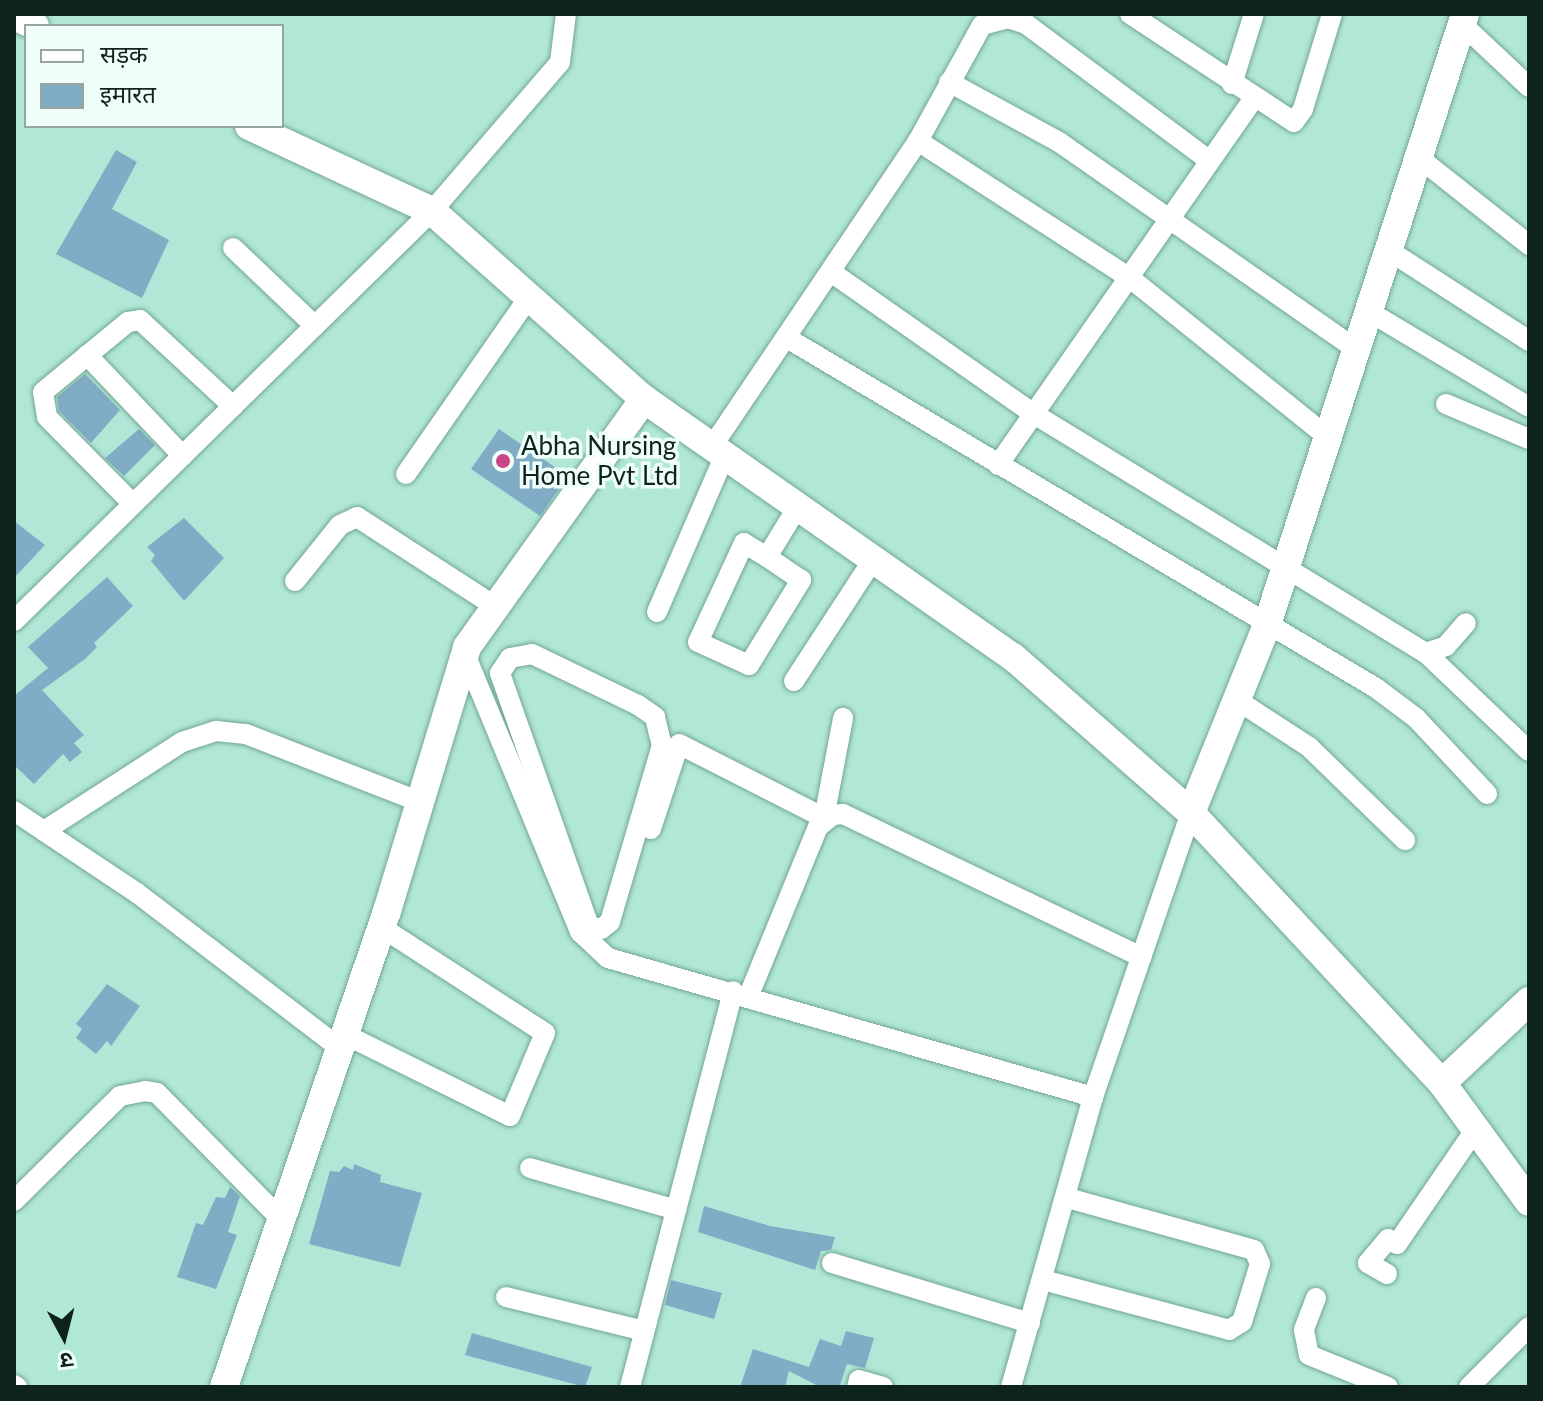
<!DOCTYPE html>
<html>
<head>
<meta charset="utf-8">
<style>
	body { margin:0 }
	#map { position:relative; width:1543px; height:1401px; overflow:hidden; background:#b1e7d7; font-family:Lato,"Noto Sans Devanagari",sans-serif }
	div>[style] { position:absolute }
	.building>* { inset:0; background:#81acc5 }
	.roads { filter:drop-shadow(0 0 2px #72a697) drop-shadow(0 0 2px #72a697) }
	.street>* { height:20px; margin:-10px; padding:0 10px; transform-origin:10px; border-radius:10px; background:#fff }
	.secondary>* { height:28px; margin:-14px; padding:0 14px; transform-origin:14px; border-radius:14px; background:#fff }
	.dots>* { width:22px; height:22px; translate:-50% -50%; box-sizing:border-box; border:4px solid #effef9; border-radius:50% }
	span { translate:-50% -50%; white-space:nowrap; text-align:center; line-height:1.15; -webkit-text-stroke:7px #effef9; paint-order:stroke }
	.poi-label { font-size:26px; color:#0e231e }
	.left { translate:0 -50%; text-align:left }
	.frame { position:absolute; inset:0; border:16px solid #0e231e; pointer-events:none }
	.legend { position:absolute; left:24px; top:24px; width:260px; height:104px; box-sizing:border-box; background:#effef9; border:2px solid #95a6a1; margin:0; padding:10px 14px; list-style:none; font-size:24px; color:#0e231e }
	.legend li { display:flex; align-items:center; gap:16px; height:40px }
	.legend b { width:40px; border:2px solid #95a6a1 }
	.north { position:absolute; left:24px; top:1297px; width:80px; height:80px; -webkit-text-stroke:6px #effef9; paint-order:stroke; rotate:173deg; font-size:22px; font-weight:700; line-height:32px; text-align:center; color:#0e231e }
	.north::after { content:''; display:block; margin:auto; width:28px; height:36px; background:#0e231e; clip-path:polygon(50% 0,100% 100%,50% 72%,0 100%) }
</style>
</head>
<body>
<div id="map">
	<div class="building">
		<div style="clip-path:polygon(116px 150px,137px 162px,112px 209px,169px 240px,142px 298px,56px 254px)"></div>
		<div style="clip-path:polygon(85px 374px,120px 410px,91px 443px,59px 411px,57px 397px)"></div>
		<div style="clip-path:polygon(139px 429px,155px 445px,124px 476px,105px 458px)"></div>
		<div style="clip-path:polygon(499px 429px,568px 476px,540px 516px,471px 469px)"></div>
		<div style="clip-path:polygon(184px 518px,224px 558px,184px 601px,151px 561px,155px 555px,147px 547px)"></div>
		<div style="clip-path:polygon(14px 521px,45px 545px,14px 578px)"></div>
		<div style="clip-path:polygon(107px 577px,133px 606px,94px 643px,97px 647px,85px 659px,42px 690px,84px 735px,74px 743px,82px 752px,70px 762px,63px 754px,34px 784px,14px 765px,14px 696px,48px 668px,28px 647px)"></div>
		<div style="clip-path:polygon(107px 984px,140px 1006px,111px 1046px,107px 1041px,96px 1054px,76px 1038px,82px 1029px,76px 1024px)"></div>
		<div style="clip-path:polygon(354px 1164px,381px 1175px,380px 1182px,422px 1193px,400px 1267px,309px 1244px,330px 1171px,339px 1172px,344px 1166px,353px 1170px)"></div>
		<div style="clip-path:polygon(230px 1187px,240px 1196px,228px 1232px,237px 1235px,216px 1289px,177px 1277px,196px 1223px,203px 1225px,216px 1197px,225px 1198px)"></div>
		<div style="clip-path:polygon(704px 1206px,770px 1226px,835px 1237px,831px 1250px,821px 1251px,815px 1270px,698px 1232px)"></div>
		<div style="clip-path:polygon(671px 1280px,722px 1293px,714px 1319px,665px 1305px)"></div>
		<div style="clip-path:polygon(846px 1331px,874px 1338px,865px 1368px,847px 1364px,840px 1385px,820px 1387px,789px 1371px,785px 1387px,740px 1387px,753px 1349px,809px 1367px,820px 1339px,841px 1346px)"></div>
		<div style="clip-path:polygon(472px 1333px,592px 1367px,585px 1387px,465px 1355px)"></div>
	</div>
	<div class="roads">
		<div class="street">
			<div style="left:1130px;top:14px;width:196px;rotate:33.4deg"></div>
			<div style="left:1294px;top:122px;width:16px;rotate:-55deg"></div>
			<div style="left:1303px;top:109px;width:99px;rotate:-73deg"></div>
			<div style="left:1462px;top:24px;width:92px;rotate:43.2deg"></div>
			<div style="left:949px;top:82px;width:125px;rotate:28.6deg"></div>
			<div style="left:1059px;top:142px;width:362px;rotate:34.9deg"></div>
			<div style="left:1232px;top:84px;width:73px;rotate:-72.6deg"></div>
			<div style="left:918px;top:141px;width:252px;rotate:32.9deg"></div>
			<div style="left:1130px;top:278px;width:254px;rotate:38.8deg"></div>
			<div style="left:1418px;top:157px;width:142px;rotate:38.4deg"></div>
			<div style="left:233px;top:248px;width:113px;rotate:43.6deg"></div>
			<div style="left:1388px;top:250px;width:168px;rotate:32.8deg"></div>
			<div style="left:831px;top:272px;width:248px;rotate:35deg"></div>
			<div style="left:1034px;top:414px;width:459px;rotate:31.4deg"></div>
			<div style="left:1426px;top:653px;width:21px;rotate:-19deg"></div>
			<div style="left:1446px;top:646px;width:30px;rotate:-49deg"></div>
			<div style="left:1368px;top:311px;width:187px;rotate:30.8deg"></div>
			<div style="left:787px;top:338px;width:685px;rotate:30.72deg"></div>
			<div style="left:1376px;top:688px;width:50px;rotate:36.9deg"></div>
			<div style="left:1416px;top:718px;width:104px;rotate:46.9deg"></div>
			<div style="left:87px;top:355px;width:139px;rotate:46.5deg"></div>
			<div style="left:1446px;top:404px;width:90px;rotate:22.9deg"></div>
			<div style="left:711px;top:448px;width:370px;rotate:-56deg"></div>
			<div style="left:918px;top:141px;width:132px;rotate:-61.1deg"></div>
			<div style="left:982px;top:25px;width:27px;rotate:-15deg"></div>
			<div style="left:1008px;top:18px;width:19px;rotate:18deg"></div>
			<div style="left:1026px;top:24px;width:229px;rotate:36.7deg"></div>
			<div style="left:998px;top:465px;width:446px;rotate:-55.1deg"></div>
			<div style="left:406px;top:474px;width:216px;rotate:-55.2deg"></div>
			<div style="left:133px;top:504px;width:122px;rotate:-134.7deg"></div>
			<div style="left:47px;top:417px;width:25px;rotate:-99deg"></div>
			<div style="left:43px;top:392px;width:110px;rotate:-39.5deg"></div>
			<div style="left:128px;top:322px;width:12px;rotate:-9deg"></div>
			<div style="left:140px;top:320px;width:127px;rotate:42.8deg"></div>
			<div style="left:767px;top:557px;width:27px;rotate:-149deg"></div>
			<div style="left:744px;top:543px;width:109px;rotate:114.9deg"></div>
			<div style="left:698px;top:642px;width:56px;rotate:24.3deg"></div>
			<div style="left:749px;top:665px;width:100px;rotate:-58.5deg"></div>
			<div style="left:801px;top:580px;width:41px;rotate:-145.9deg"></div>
			<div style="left:767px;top:557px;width:57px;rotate:-58.5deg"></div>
			<div style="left:295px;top:581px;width:72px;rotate:-51.2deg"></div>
			<div style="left:340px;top:525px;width:19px;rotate:-25deg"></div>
			<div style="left:357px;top:517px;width:166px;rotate:32.9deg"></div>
			<div style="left:657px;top:612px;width:169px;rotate:-66.6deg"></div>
			<div style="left:14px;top:621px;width:586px;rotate:-44.45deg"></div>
			<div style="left:432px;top:211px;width:196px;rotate:-49.3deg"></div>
			<div style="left:560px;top:62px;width:48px;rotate:-82.9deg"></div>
			<div style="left:1426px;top:653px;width:142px;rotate:43.6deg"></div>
			<div style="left:465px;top:654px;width:301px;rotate:67.5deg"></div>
			<div style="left:580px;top:932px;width:38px;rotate:43deg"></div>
			<div style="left:608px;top:958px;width:505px;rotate:15.99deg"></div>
			<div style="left:532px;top:654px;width:118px;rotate:25.7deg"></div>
			<div style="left:638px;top:705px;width:21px;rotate:35deg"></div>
			<div style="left:655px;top:717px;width:17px;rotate:77deg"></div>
			<div style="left:659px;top:734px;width:11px;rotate:75deg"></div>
			<div style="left:662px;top:745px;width:184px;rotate:106.4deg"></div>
			<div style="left:610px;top:922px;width:11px;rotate:142deg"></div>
			<div style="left:601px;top:929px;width:12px;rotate:-166deg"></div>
			<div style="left:589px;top:926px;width:268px;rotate:-109.4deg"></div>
			<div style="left:500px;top:673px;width:18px;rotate:-56deg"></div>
			<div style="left:510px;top:658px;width:22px;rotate:-10deg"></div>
			<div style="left:794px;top:681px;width:145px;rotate:-56.9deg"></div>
			<div style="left:1237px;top:700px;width:86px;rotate:33.1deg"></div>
			<div style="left:1309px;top:747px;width:134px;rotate:44.1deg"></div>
			<div style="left:14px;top:811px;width:148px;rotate:33.7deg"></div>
			<div style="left:137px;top:893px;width:255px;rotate:37.4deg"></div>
			<div style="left:651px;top:829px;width:89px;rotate:-71.8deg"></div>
			<div style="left:679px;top:744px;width:163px;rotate:27deg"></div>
			<div style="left:824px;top:818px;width:102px;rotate:-79.2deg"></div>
			<div style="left:44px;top:831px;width:164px;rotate:-32.8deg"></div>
			<div style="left:182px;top:742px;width:36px;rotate:-18deg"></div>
			<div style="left:216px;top:731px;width:30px;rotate:6deg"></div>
			<div style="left:246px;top:734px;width:187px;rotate:21.3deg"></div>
			<div style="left:749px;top:995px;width:182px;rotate:-67.7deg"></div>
			<div style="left:818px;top:827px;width:19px;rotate:-39deg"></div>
			<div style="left:833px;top:815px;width:10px;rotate:-6deg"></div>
			<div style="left:843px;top:814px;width:331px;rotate:25.6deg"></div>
			<div style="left:344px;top:1034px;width:185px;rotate:26.3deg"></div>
			<div style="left:510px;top:1116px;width:90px;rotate:-67.1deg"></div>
			<div style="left:545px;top:1033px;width:195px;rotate:-147.1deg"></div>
			<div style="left:530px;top:1168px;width:152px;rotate:16deg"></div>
			<div style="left:14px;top:1201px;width:149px;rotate:-44.7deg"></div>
			<div style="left:120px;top:1096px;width:25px;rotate:-11deg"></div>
			<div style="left:145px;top:1091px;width:12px;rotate:9deg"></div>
			<div style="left:157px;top:1093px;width:177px;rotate:45.5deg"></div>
			<div style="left:832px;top:1263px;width:207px;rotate:16.9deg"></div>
			<div style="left:1387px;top:1274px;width:22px;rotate:-150deg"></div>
			<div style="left:1368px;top:1263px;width:31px;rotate:-50deg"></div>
			<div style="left:1388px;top:1239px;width:10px;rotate:29deg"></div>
			<div style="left:1397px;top:1244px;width:138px;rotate:-55.6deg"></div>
			<div style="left:1043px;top:1280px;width:193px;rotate:15deg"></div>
			<div style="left:1229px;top:1330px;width:15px;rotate:-32deg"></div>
			<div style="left:1242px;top:1322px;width:61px;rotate:-72.8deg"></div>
			<div style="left:1260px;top:1264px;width:15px;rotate:-113deg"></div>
			<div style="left:1254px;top:1250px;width:193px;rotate:-164.4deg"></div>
			<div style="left:506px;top:1297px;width:142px;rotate:13.8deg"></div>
			<div style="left:1316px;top:1298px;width:34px;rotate:111deg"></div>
			<div style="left:1304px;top:1330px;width:25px;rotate:79deg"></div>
			<div style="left:1309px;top:1355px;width:85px;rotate:22.1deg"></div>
			<div style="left:14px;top:1385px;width:4px;rotate:34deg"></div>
			<div style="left:630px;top:1387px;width:409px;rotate:-75.4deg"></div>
			<div style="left:857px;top:1387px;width:7px;rotate:-74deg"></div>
			<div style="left:859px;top:1380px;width:25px;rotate:16deg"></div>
			<div style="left:1011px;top:1387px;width:301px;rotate:-74.2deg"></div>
			<div style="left:1093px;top:1097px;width:300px;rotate:-71deg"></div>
			<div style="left:1469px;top:1387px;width:85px;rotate:-45deg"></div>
		</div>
		<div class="secondary">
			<div style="left:14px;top:16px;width:23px;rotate:25deg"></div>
			<div style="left:249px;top:126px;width:202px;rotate:24.9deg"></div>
			<div style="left:432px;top:211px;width:283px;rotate:41.6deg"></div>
			<div style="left:644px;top:399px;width:450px;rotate:35deg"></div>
			<div style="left:1013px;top:657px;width:237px;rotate:41.2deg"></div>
			<div style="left:1191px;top:813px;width:369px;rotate:47.1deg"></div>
			<div style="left:1442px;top:1083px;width:147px;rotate:53.8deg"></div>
			<div style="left:1191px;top:813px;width:203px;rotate:-68deg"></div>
			<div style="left:1267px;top:625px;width:642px;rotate:-72.04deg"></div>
			<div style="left:1442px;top:1083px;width:120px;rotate:-43.3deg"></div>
			<div style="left:224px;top:1387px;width:503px;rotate:-71.1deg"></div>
			<div style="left:387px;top:911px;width:276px;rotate:-73.1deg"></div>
			<div style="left:467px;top:647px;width:305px;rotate:-54.5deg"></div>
		</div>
	</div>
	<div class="dots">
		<div style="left:503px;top:461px;background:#cc4685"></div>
	</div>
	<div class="poi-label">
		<span class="left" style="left:521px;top:461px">Abha Nursing<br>Home Pvt Ltd</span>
	</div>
	<div class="frame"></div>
	<ul class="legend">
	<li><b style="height:10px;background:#fff"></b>सड़क</li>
	<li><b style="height:22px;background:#81acc5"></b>इमारत</li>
	</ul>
	<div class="north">उ</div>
</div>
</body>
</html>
